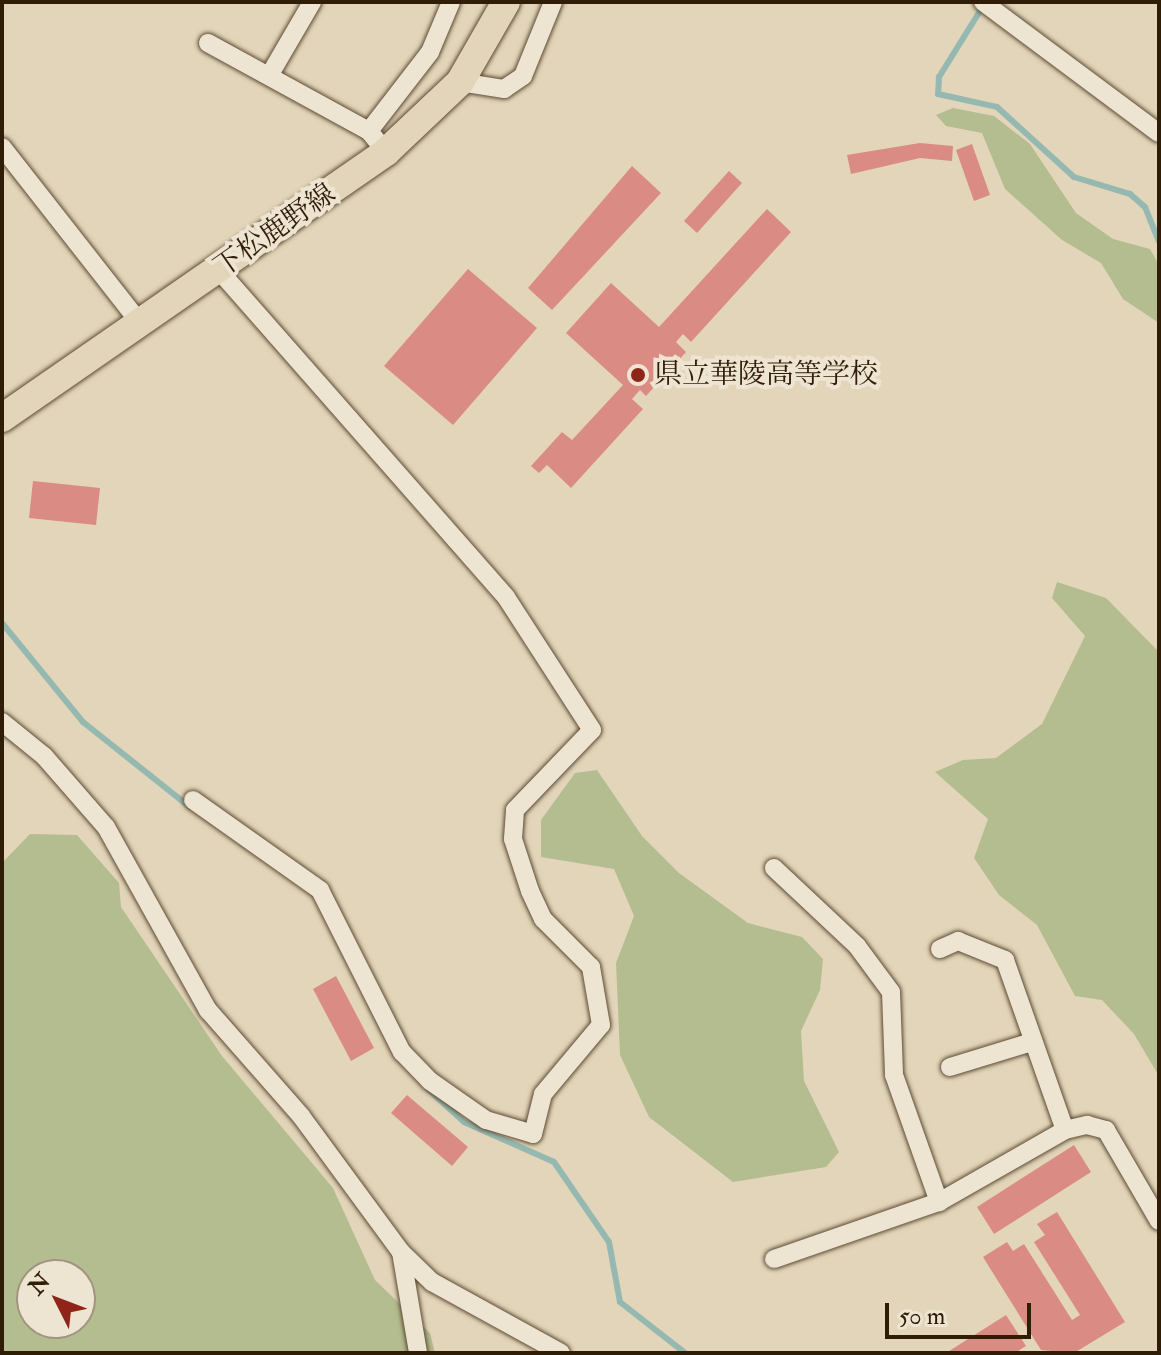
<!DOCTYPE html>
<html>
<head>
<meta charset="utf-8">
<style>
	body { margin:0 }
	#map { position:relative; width:1161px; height:1355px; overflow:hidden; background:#e3d5b9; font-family:"IM FELL Double Pica","Noto Serif JP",serif }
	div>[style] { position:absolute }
	.green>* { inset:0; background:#b4bd8f }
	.stream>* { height:6px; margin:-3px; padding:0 3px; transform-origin:3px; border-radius:3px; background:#95b9b0 }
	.building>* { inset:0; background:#da8b84 }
	.roads { filter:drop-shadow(0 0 2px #5d4b34) drop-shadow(0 0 2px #5d4b34) }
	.minor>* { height:18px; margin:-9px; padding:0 9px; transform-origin:9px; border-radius:9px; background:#ede4d2 }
	.primary>* { height:28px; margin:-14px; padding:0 14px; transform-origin:14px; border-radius:14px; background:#e3d5b9 }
	.dots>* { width:22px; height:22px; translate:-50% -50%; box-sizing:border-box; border:4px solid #ede4d2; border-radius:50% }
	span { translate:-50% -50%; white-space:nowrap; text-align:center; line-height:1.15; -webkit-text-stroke:8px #ede4d2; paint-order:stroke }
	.street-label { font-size:28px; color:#301d07 }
	.poi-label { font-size:28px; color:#301d07 }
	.left { translate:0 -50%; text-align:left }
	.frame { position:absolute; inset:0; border:4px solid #301d07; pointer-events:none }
	.north { position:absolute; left:16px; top:1259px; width:80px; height:80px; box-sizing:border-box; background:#ede4d2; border:2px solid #a19481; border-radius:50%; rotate:312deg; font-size:22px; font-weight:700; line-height:32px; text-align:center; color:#301d07 }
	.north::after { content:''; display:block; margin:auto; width:28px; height:36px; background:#8f2418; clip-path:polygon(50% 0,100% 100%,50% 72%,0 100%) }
	.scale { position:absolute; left:885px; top:1303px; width:146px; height:36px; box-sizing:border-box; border:4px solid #301d07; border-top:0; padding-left:10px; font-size:24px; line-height:28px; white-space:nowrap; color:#301d07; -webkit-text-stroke:6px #ede4d2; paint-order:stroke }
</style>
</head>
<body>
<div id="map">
	<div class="green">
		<div style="clip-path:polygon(953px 108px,994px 116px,1030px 144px,1076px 213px,1113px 239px,1150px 249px,1159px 265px,1159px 323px,1123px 299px,1101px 263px,1062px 240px,1005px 189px,982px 133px,946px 126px,936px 115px)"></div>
		<div style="clip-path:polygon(1057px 582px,1106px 598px,1159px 652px,1159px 1076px,1134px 1034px,1102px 1000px,1075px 996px,1037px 925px,999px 895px,974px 858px,988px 819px,935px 772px,963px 760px,996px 758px,1042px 724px,1085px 636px,1052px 598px)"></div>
		<div style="clip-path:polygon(597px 770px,642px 836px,679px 873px,748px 923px,802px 937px,823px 959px,820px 990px,801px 1031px,804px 1081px,839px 1152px,826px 1167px,733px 1182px,649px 1117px,620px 1055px,616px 963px,634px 916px,614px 869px,541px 857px,541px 820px,575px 773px)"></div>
		<div style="clip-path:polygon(evenodd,30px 834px,77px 835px,119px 883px,121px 907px,222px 1056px,333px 1188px,375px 1280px,430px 1333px,435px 1353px,2px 1353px,2px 863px,30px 834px,32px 1275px,80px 1275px,80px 1323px,32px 1323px,32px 1275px)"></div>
	</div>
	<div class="stream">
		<div style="left:980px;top:11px;width:78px;rotate:121.8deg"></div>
		<div style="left:939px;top:77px;width:17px;rotate:93deg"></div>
		<div style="left:938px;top:94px;width:60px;rotate:12.4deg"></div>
		<div style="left:997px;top:107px;width:104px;rotate:42.3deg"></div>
		<div style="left:1074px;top:177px;width:59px;rotate:16.9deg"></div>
		<div style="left:1130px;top:194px;width:20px;rotate:41deg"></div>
		<div style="left:1145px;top:207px;width:37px;rotate:68deg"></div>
		<div style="left:2px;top:623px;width:128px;rotate:50.7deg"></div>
		<div style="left:83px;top:722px;width:137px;rotate:38.5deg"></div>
		<div style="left:428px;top:1089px;width:49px;rotate:42.5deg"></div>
		<div style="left:464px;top:1122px;width:98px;rotate:24deg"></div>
		<div style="left:554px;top:1162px;width:97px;rotate:55.5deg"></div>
		<div style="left:609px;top:1242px;width:61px;rotate:79.6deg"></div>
		<div style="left:620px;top:1302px;width:83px;rotate:38.1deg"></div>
	</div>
	<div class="building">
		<div style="clip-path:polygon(920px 143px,953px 146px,952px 161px,920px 158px,851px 174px,847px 155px)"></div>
		<div style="clip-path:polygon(972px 144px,990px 195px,974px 201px,956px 150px)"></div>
		<div style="clip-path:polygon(632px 166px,661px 193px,552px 310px,528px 288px)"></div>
		<div style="clip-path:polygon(729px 171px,742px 183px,697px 233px,684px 221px)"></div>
		<div style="clip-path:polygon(767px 209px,791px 232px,691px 342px,683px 334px,676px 342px,686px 352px,646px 396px,640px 390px,632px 399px,643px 409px,571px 488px,547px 465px,539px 473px,531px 466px,562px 432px,572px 440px,623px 385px,566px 333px,611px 283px,659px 327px)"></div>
		<div style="clip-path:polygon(468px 269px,537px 328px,453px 425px,384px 366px)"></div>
		<div style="clip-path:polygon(33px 481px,100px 488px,96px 525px,29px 518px)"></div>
		<div style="clip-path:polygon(336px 976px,374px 1048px,351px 1061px,313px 989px)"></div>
		<div style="clip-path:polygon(407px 1095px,468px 1147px,452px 1166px,391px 1113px)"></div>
		<div style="clip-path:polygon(1074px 1145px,1091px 1172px,994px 1234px,977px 1207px)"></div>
		<div style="clip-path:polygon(1057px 1212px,1125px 1322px,1074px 1353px,1041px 1350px,983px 1257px,1007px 1242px,1013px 1251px,1024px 1244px,1072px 1320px,1080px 1315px,1034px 1242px,1045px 1235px,1037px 1224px)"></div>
		<div style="clip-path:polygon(1006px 1315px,1026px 1346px,1015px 1353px,946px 1353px)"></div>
	</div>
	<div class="roads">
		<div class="minor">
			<div style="left:983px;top:2px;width:219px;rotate:36.7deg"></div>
			<div style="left:208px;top:43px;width:183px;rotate:28.7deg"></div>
			<div style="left:369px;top:131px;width:27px;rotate:51deg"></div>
			<div style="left:269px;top:76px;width:86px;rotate:-59.8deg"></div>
			<div style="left:460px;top:82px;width:45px;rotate:9deg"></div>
			<div style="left:504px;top:89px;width:23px;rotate:-34deg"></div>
			<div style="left:523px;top:76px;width:80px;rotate:-67.9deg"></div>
			<div style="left:369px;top:131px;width:100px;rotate:-52.3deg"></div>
			<div style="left:430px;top:52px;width:54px;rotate:-67.2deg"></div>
			<div style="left:2px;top:147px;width:224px;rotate:51.9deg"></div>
			<div style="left:2px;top:722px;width:54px;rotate:39deg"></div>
			<div style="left:44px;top:756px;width:94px;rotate:48.9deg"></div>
			<div style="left:106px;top:827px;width:210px;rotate:60.9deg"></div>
			<div style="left:208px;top:1010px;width:141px;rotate:48.7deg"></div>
			<div style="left:301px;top:1116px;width:169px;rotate:53.7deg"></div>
			<div style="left:401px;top:1252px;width:43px;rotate:44.1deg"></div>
			<div style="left:432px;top:1282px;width:147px;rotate:28.8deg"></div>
			<div style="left:193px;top:800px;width:156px;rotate:35.3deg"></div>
			<div style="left:320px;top:890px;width:182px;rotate:63.2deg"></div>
			<div style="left:402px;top:1052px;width:40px;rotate:46deg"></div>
			<div style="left:430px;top:1081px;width:68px;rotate:34.9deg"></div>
			<div style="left:486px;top:1120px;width:49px;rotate:16.6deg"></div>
			<div style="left:533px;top:1134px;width:41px;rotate:-76deg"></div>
			<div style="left:543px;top:1094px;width:90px;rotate:-50deg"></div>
			<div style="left:601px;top:1025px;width:59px;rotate:-99.8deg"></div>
			<div style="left:591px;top:967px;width:68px;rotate:-135deg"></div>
			<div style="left:543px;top:919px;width:31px;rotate:-115deg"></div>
			<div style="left:530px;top:891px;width:55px;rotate:-108.1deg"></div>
			<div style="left:513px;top:839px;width:29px;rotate:-86deg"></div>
			<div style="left:515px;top:810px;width:111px;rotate:-46.1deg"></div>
			<div style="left:592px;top:730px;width:158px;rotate:-122.9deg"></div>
			<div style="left:506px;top:597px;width:435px;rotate:-131.3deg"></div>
			<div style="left:774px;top:868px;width:114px;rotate:43.2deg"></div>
			<div style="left:857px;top:946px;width:57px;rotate:53.5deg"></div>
			<div style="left:891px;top:992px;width:83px;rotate:87.9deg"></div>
			<div style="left:894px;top:1075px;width:135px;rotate:70.5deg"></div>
			<div style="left:940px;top:949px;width:20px;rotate:-24deg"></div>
			<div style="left:958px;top:941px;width:51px;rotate:22deg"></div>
			<div style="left:1005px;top:960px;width:180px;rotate:70.6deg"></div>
			<div style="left:950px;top:1067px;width:86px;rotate:-17deg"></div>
			<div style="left:401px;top:1252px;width:102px;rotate:80.4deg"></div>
			<div style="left:774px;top:1259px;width:175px;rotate:-19.1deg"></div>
			<div style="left:939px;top:1202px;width:145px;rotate:-29.7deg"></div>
			<div style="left:1065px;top:1130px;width:23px;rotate:-13deg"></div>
			<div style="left:1087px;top:1125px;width:20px;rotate:15deg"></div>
			<div style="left:1106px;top:1130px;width:105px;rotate:59.8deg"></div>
		</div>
		<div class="primary">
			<div style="left:2px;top:418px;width:467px;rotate:-34.7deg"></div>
			<div style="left:386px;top:152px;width:102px;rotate:-43.4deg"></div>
			<div style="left:460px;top:82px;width:92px;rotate:-60.1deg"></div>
		</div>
	</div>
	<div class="dots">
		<div style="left:638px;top:375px;background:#8f2418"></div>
	</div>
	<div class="street-label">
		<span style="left:275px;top:231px;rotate:-35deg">下松鹿野線</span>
	</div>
	<div class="poi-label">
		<span class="left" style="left:654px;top:375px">県立華陵高等学校</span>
	</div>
	<div class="frame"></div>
	<div class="north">N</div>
	<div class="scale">50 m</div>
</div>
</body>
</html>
